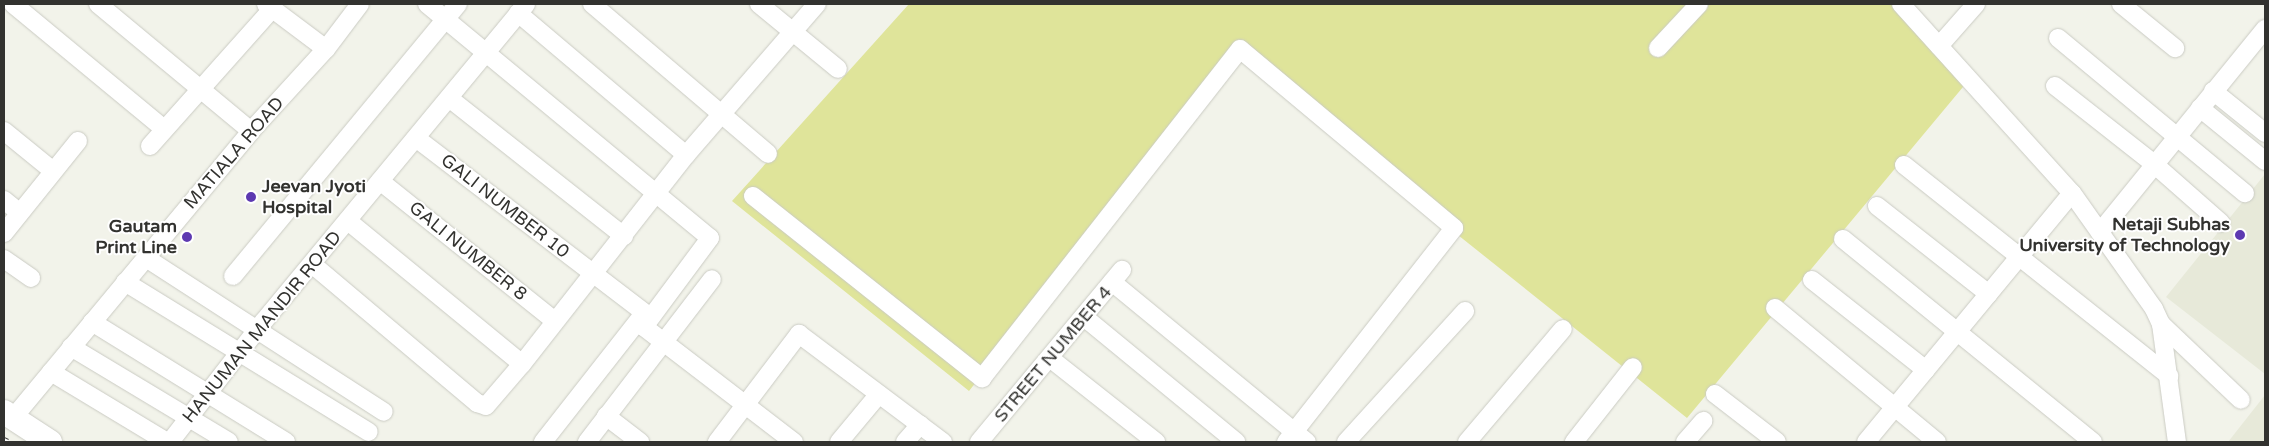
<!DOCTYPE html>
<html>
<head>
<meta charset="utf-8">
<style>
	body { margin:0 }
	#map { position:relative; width:2269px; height:446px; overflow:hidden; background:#f2f3ea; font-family:"Varela Round",sans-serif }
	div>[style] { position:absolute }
	.built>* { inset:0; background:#e7e9d9 }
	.green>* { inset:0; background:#dfe49a }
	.roads { filter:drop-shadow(0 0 1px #cacbc3) drop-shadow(0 0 1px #cacbc3) }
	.street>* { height:18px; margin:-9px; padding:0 9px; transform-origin:9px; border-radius:9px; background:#fff }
	.secondary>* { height:24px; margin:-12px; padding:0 12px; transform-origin:12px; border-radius:12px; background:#fff }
	.rail>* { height:5.5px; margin-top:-2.75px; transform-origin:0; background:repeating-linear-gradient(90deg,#fff 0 11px,#474744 0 22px); box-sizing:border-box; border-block:1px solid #474744 }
	.dots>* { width:14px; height:14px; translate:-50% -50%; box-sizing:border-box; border:2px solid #fff; border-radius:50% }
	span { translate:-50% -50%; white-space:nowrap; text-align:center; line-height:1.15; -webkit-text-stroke:4px #fff; paint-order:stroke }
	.street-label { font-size:18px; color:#32322f }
	.poi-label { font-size:18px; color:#32322f; font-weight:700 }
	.left { translate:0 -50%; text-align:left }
	.right { translate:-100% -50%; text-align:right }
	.frame { position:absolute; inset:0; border:5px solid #32322f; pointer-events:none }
</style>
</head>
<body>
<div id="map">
	<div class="built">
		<div style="clip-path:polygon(2265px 174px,2265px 374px,2166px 297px)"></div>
		<div style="clip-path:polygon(2265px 395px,2265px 442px,2228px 442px)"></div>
	</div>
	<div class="green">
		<div style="clip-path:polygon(909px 4px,1899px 4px,1973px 75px,1687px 418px,1234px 56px,969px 391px,732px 201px)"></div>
	</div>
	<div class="roads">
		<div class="street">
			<div style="left:13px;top:4px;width:196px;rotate:39.6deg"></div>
			<div style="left:98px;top:4px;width:199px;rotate:39.7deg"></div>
			<div style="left:266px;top:4px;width:75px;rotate:36.9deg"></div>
			<div style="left:427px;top:4px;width:367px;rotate:39.6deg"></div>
			<div style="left:710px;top:238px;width:111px;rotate:126.6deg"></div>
			<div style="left:644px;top:327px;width:189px;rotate:37.5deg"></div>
			<div style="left:592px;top:4px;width:231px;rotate:40.4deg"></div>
			<div style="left:759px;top:4px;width:102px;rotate:39.4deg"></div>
			<div style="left:1901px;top:4px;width:255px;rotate:47.9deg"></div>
			<div style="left:2072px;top:193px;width:142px;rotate:54.7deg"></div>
			<div style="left:2154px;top:309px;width:17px;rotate:65deg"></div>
			<div style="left:2161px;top:324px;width:119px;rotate:82.3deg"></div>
			<div style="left:2121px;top:4px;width:70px;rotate:39.2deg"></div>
			<div style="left:518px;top:13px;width:220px;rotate:40.2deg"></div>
			<div style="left:2058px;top:38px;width:243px;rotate:39.7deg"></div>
			<div style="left:1939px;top:46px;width:56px;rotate:-48.6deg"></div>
			<div style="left:1658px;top:48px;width:60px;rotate:-47deg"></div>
			<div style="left:2055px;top:86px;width:126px;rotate:38.2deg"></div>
			<div style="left:2154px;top:164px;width:89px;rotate:41.4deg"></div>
			<div style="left:2213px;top:91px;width:67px;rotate:38.9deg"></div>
			<div style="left:449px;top:98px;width:223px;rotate:38.3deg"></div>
			<div style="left:2200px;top:108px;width:84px;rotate:39.2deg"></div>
			<div style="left:4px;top:131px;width:63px;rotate:39.2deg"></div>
			<div style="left:416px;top:138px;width:295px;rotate:37.4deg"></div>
			<div style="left:150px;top:146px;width:183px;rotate:-48.3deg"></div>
			<div style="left:1904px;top:165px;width:339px;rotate:38.5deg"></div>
			<div style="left:380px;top:181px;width:224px;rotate:38.7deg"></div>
			<div style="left:753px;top:196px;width:293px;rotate:38.5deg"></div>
			<div style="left:982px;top:378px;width:418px;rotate:-51.9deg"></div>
			<div style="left:1240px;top:49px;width:279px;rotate:39.9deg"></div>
			<div style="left:1454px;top:228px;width:272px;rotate:128.1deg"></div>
			<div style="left:4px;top:200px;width:19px;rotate:39deg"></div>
			<div style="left:1877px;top:206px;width:142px;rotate:38.2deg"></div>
			<div style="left:348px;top:221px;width:225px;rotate:39.4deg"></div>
			<div style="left:2100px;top:232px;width:262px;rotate:-50.9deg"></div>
			<div style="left:4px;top:233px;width:118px;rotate:-51.2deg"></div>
			<div style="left:1843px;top:239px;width:322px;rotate:39.1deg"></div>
			<div style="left:146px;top:258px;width:283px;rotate:32.9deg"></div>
			<div style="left:4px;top:259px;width:33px;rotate:35deg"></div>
			<div style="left:312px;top:264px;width:216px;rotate:40.1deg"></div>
			<div style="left:477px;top:403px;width:9px;rotate:18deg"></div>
			<div style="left:486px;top:406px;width:55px;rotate:-49.4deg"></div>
			<div style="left:522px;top:364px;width:266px;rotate:-51.9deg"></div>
			<div style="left:686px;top:155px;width:200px;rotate:-49.1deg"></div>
			<div style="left:233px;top:276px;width:353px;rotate:-50.4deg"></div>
			<div style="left:1812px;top:280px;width:145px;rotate:38.3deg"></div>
			<div style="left:125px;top:282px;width:286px;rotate:31.6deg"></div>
			<div style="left:1112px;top:282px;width:252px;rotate:39.4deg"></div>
			<div style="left:1775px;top:308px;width:210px;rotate:39.6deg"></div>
			<div style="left:1084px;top:317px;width:197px;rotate:39.4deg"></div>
			<div style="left:92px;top:322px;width:228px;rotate:31.7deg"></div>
			<div style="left:2161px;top:324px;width:110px;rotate:43.5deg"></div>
			<div style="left:71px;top:347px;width:184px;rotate:31deg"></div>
			<div style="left:1051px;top:359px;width:134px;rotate:38.3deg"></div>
			<div style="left:51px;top:372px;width:135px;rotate:31.1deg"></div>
			<div style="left:1715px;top:394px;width:78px;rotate:37.7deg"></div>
			<div style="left:606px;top:416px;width:43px;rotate:37.4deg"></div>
			<div style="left:13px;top:418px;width:373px;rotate:-50.3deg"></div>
			<div style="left:251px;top:131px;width:111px;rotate:-47.6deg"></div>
			<div style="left:326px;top:49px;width:56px;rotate:-52.9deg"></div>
			<div style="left:170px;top:442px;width:153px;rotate:-52.2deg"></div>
			<div style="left:264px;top:321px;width:411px;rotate:-50.4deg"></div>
			<div style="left:543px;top:442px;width:164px;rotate:-51.9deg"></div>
			<div style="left:587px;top:442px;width:205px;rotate:-52.5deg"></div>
			<div style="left:717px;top:442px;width:136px;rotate:-52.8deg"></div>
			<div style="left:799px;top:334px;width:180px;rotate:36.9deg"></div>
			<div style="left:839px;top:442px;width:62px;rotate:-50.2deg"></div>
			<div style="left:905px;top:442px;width:23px;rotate:-49deg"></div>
			<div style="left:979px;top:442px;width:224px;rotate:-50.3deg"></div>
			<div style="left:1346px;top:442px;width:177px;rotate:-47.7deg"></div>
			<div style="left:1467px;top:442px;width:148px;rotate:-49.7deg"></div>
			<div style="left:1574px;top:442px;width:95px;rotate:-51.8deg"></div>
			<div style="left:1685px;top:442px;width:28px;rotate:-49deg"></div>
			<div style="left:1866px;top:442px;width:323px;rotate:-50.4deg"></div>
		</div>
		<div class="secondary">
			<div style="left:4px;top:412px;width:55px;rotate:33.1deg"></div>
		</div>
	</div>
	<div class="rail">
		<div style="left:4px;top:440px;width:4px;rotate:27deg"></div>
	</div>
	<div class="dots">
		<div style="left:251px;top:197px;background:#5d39b1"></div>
		<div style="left:2240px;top:235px;background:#5d39b1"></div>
		<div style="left:187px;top:237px;background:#5d39b1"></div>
	</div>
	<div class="street-label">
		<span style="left:234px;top:153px;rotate:-49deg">MATIALA ROAD</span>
		<span style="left:505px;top:206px;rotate:38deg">GALI NUMBER 10</span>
		<span style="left:468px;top:251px;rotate:39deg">GALI NUMBER 8</span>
		<span style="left:262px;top:327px;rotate:-51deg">HANUMAN MANDIR ROAD</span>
		<span style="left:1053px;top:354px;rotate:-50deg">STREET NUMBER 4</span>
	</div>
	<div class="poi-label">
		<span class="left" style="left:262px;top:197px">Jeevan Jyoti<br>Hospital</span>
		<span class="right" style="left:2230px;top:235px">Netaji Subhas<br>University of Technology</span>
		<span class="right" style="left:177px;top:237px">Gautam<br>Print Line</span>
	</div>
	<div class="frame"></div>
</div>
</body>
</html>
